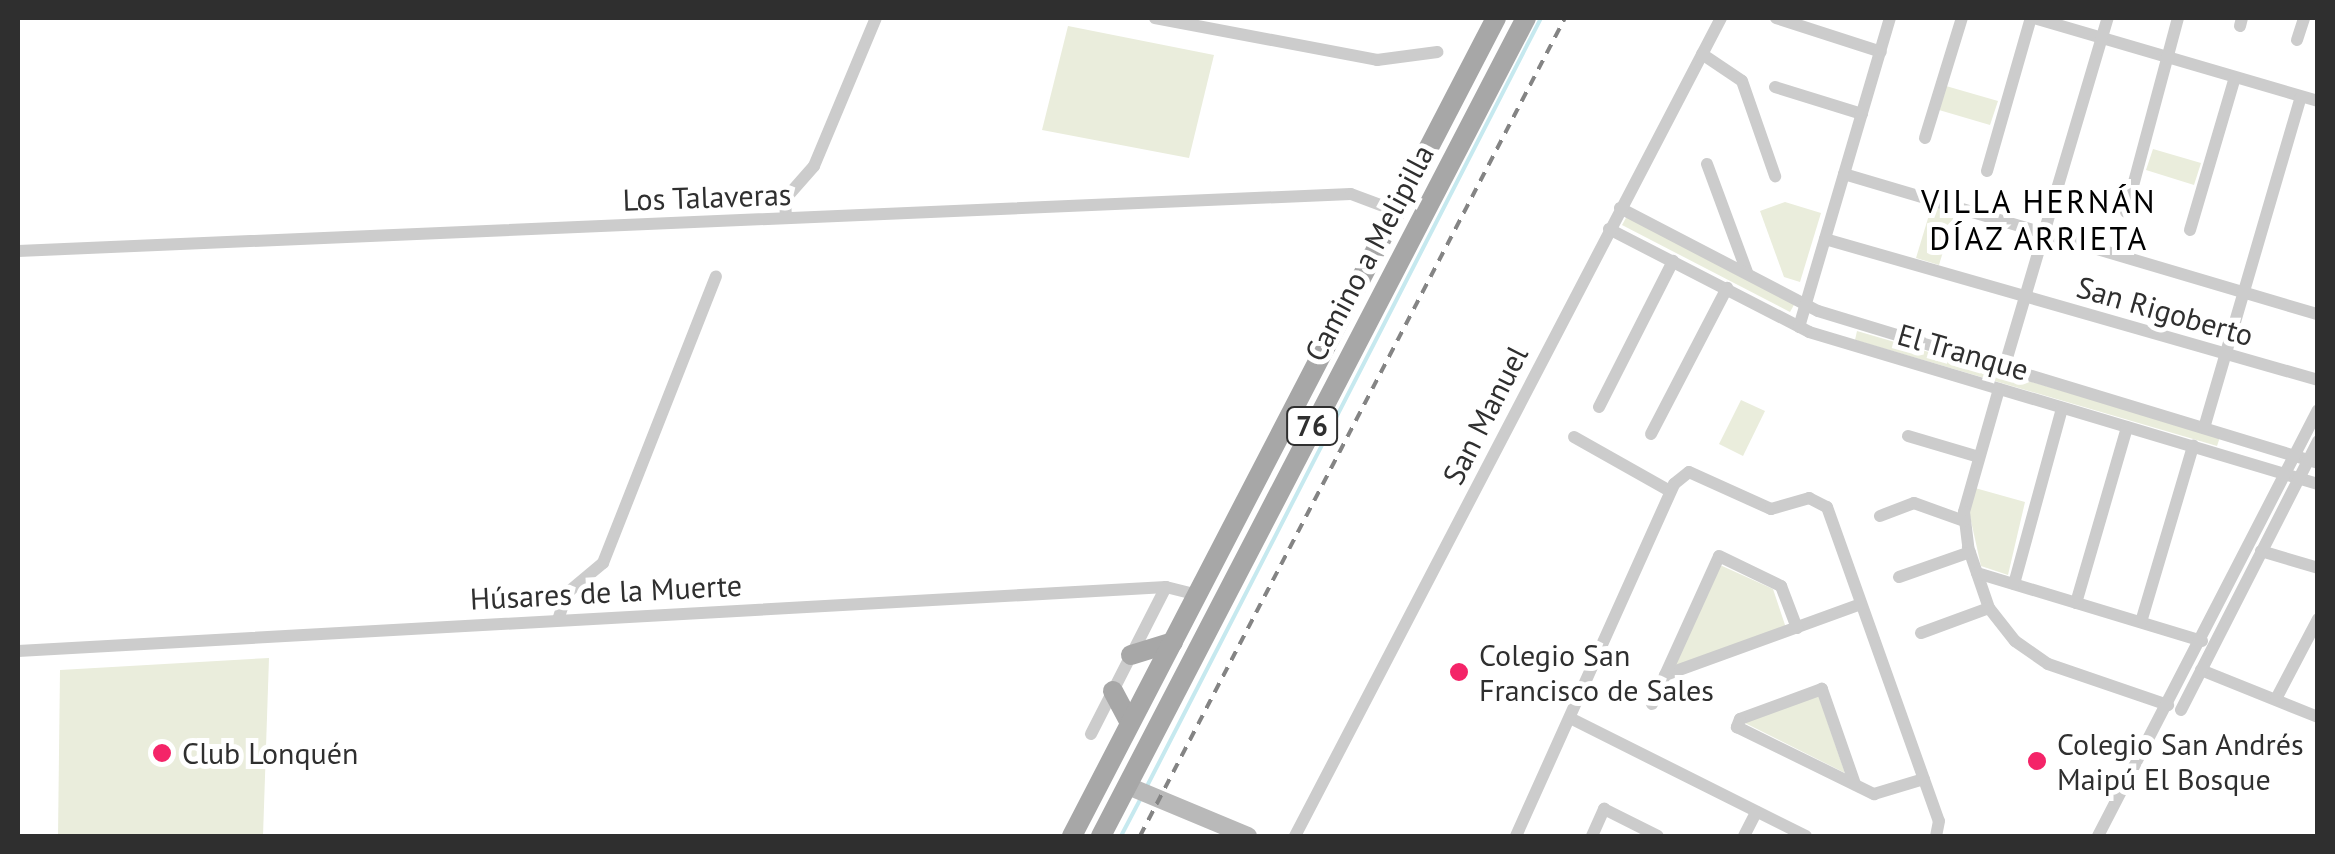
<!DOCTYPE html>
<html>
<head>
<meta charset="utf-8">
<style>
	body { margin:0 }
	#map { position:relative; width:2335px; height:854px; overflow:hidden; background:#fff; font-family:"PT Sans",sans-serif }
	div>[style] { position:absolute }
	.green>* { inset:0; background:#eaeddc }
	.stream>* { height:4px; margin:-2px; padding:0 2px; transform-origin:2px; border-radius:2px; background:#c6e9ef }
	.street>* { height:12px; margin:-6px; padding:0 6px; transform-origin:6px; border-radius:6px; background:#ccc }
	.secondary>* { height:18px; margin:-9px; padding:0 9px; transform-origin:9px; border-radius:9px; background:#b9b9b9 }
	.primary>* { height:20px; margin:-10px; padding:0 10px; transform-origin:10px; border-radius:10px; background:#a7a7a7 }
	.rail>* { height:4px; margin-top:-2px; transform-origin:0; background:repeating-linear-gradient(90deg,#848484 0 10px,transparent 0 18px) }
	.dots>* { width:28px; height:28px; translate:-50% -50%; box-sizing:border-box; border:5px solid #fff; border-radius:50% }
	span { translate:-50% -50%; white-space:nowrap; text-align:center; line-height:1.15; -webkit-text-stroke:10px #fff; paint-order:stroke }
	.shield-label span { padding:2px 8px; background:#fff; border:2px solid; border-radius:8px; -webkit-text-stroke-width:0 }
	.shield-label { font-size:28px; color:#2f2f2f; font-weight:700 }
	.street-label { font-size:30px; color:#2f2f2f }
	.poi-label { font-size:30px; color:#2f2f2f }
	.left { translate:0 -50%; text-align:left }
	.neighbourhood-label { font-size:32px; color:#000; letter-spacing:2.5px }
	.frame { position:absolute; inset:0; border:20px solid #2f2f2f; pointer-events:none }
</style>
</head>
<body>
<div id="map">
	<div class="green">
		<div style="clip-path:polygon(1068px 26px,1214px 55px,1189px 158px,1042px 130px)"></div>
		<div style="clip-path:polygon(1946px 86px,1998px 101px,1990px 125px,1939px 110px)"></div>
		<div style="clip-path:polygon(2153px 149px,2201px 163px,2194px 185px,2146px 170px)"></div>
		<div style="clip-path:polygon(1785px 202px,1821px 213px,1800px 282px,1784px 277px,1760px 211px)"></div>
		<div style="clip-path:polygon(1932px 205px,1955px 212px,1939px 265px,1916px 258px)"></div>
		<div style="clip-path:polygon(1627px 216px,1795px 303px,1790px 312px,1622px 225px)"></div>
		<div style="clip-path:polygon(1857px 331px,2220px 437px,2217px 446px,1855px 340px)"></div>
		<div style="clip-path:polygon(1741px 400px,1765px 411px,1743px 456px,1719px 444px)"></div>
		<div style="clip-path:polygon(1975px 488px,2025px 502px,2008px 575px,1981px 566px,1969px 512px)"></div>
		<div style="clip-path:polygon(1720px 565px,1773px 589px,1786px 628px,1674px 668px)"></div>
		<div style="clip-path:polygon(269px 658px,263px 836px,58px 836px,60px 670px)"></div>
		<div style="clip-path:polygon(1818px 694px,1845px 773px,1741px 721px)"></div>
	</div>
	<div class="stream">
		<div style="left:1146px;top:788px;width:865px;rotate:-62.84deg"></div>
		<div style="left:1121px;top:836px;width:45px;rotate:-62.3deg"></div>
	</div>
	<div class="street">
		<div style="left:1155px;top:18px;width:226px;rotate:10.7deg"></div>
		<div style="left:1377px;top:60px;width:61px;rotate:-7.6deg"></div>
		<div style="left:1776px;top:18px;width:110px;rotate:17.9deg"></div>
		<div style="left:2034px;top:18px;width:296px;rotate:16.3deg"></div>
		<div style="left:2240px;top:26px;width:8px;rotate:-76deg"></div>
		<div style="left:2297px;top:40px;width:23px;rotate:-72deg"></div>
		<div style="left:1702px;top:54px;width:48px;rotate:34deg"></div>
		<div style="left:1742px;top:81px;width:101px;rotate:70.8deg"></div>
		<div style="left:1775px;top:87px;width:91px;rotate:17.2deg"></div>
		<div style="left:1925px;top:138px;width:126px;rotate:-72.9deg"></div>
		<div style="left:1707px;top:164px;width:115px;rotate:69.7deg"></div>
		<div style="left:1987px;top:171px;width:159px;rotate:-74deg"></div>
		<div style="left:1844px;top:174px;width:494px;rotate:16.5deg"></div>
		<div style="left:1620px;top:208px;width:223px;rotate:27.5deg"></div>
		<div style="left:1818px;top:311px;width:523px;rotate:16.91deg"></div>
		<div style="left:2126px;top:212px;width:201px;rotate:-75deg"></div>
		<div style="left:786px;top:218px;width:19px;rotate:-93deg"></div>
		<div style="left:785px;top:199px;width:44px;rotate:-48.7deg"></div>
		<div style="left:814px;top:166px;width:160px;rotate:-67.3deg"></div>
		<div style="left:1609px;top:229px;width:225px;rotate:27.2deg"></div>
		<div style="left:1809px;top:332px;width:531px;rotate:16.63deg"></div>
		<div style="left:2190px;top:230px;width:159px;rotate:-73.6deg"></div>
		<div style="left:1825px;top:239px;width:513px;rotate:15.96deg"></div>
		<div style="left:18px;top:251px;width:1334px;rotate:-2.45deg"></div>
		<div style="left:1351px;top:194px;width:46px;rotate:20.4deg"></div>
		<div style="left:1799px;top:327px;width:322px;rotate:-73.6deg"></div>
		<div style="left:2004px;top:368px;width:365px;rotate:-73.5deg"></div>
		<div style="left:1999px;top:389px;width:128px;rotate:105.9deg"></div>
		<div style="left:1964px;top:512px;width:35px;rotate:83deg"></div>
		<div style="left:1968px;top:547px;width:65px;rotate:71deg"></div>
		<div style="left:1989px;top:608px;width:42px;rotate:51.8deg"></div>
		<div style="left:2015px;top:641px;width:40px;rotate:34.9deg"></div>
		<div style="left:2048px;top:664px;width:127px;rotate:18.9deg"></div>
		<div style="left:1599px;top:407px;width:164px;rotate:-63.1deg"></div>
		<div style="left:2204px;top:428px;width:345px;rotate:-73.7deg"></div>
		<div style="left:1651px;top:434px;width:165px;rotate:-62.5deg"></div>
		<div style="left:1908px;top:436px;width:74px;rotate:16.5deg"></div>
		<div style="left:1574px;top:437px;width:110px;rotate:29.4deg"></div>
		<div style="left:1880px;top:516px;width:36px;rotate:-21deg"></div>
		<div style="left:1914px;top:503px;width:53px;rotate:19.8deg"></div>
		<div style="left:2261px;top:551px;width:59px;rotate:16.6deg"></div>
		<div style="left:1977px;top:573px;width:235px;rotate:16.8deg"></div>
		<div style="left:1899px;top:577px;width:75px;rotate:-19.4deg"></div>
		<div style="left:2014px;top:584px;width:182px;rotate:-74.7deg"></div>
		<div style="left:2076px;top:603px;width:183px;rotate:-73.8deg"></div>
		<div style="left:558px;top:620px;width:28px;rotate:-72deg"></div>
		<div style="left:567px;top:593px;width:47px;rotate:-39.8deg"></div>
		<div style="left:603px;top:563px;width:308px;rotate:-68.5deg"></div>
		<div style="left:2141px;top:622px;width:184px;rotate:-73.5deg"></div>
		<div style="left:1921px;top:633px;width:72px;rotate:-20.2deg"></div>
		<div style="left:18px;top:651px;width:1150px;rotate:-3.19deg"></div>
		<div style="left:1166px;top:587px;width:32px;rotate:14deg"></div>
		<div style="left:2201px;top:670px;width:126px;rotate:21.9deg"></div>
		<div style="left:1665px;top:675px;width:208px;rotate:-19.9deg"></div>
		<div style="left:2276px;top:699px;width:90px;rotate:-62.3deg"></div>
		<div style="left:1652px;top:704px;width:162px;rotate:-65.6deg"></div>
		<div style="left:1719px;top:556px;width:69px;rotate:25.8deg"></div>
		<div style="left:1781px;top:586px;width:45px;rotate:69.1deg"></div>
		<div style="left:2181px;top:710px;width:302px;rotate:-63deg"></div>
		<div style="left:1570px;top:718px;width:264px;rotate:26.6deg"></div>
		<div style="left:1091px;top:734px;width:165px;rotate:-63deg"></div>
		<div style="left:1855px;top:784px;width:101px;rotate:-109.2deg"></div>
		<div style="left:1822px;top:689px;width:87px;rotate:159.9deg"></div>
		<div style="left:1740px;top:719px;width:9px;rotate:111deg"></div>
		<div style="left:1737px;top:727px;width:153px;rotate:26.1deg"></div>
		<div style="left:1874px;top:794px;width:52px;rotate:-16.7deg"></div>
		<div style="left:1295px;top:836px;width:922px;rotate:-62.49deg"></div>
		<div style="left:1516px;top:836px;width:386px;rotate:-65.8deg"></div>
		<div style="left:1674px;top:484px;width:19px;rotate:-39deg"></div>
		<div style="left:1689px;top:472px;width:90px;rotate:24.3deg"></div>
		<div style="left:1771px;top:509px;width:40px;rotate:-16deg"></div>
		<div style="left:1809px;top:498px;width:20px;rotate:27deg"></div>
		<div style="left:1827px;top:507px;width:333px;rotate:70.4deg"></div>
		<div style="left:1939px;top:821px;width:15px;rotate:101deg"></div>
		<div style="left:1592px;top:836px;width:30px;rotate:-66deg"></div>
		<div style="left:1604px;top:809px;width:60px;rotate:26.6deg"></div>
		<div style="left:1744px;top:836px;width:27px;rotate:-63deg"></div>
		<div style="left:2098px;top:836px;width:479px;rotate:-62.7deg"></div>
	</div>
	<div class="secondary">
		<div style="left:1128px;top:786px;width:130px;rotate:22.6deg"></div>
	</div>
	<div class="primary">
		<div style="left:1131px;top:655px;width:44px;rotate:-17.2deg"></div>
		<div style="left:1113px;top:691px;width:36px;rotate:62deg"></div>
		<div style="left:1072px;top:836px;width:921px;rotate:-62.6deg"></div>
		<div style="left:1101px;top:836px;width:922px;rotate:-62.55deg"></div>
	</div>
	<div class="rail">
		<div style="left:1140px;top:836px;width:922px;rotate:-62.55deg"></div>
	</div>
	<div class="dots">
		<div style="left:1459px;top:672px;background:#f42468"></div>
		<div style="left:162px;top:753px;background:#f42468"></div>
		<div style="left:2037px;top:761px;background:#f42468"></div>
	</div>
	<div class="shield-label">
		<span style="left:1312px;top:426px">76</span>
	</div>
	<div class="street-label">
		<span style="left:707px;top:197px;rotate:-2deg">Los Talaveras</span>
		<span style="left:1369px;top:253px;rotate:-62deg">Camino a Melipilla</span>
		<span style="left:2165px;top:311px;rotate:16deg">San Rigoberto</span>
		<span style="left:1963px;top:352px;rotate:16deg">El Tranque</span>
		<span style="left:1485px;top:415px;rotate:-63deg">San Manuel</span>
		<span style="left:606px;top:592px;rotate:-3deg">Húsares de la Muerte</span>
	</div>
	<div class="poi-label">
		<span class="left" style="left:1479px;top:672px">Colegio San<br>Francisco de Sales</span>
		<span class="left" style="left:2057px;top:761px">Colegio San Andrés<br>Maipú El Bosque</span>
		<span class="left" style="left:182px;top:753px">Club Lonquén</span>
	</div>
	<div class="neighbourhood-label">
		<span style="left:2039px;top:220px">VILLA HERNÁN<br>DÍAZ ARRIETA</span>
	</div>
	<div class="frame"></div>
</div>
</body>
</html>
